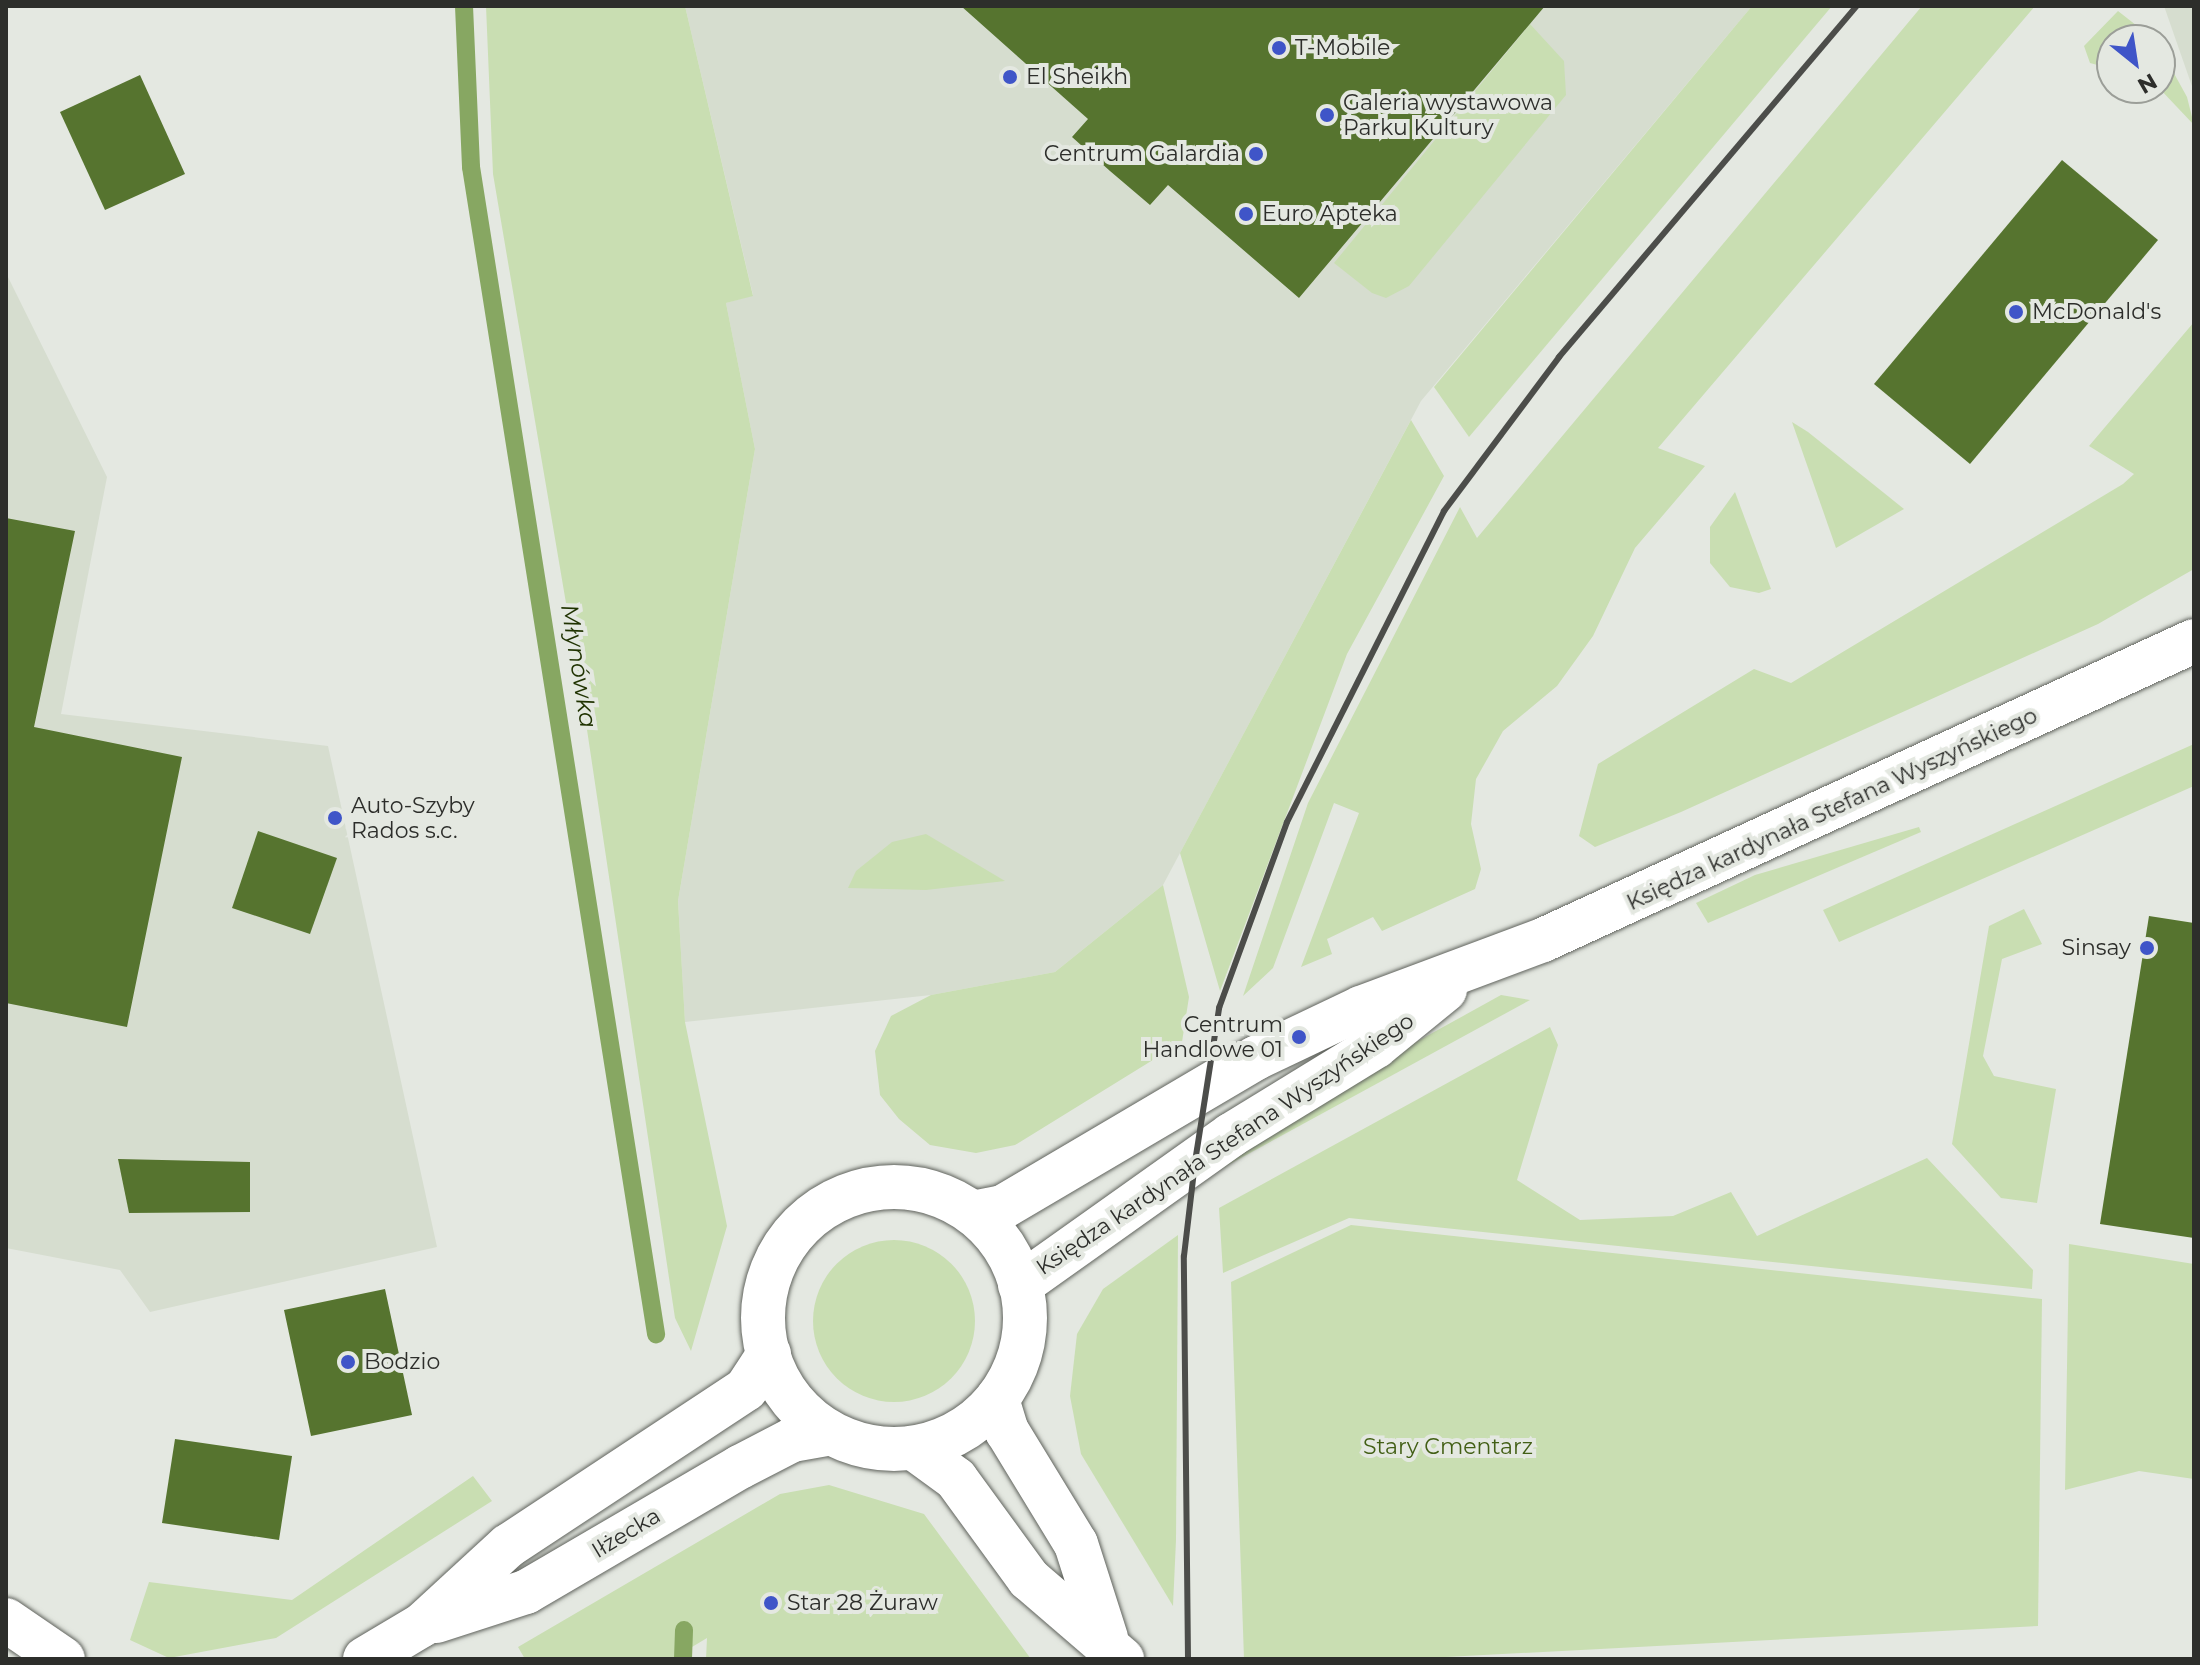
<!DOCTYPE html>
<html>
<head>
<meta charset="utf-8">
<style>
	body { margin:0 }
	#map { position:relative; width:2200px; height:1665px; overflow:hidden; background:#e4e8e1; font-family:Montserrat,sans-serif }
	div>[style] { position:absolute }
	.built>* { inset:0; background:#d6ddcf }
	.green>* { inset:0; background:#c9deb2 }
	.round { border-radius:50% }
	.stream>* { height:18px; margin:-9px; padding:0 9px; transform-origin:9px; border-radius:9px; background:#87a762 }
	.building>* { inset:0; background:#56742f }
	.roads { filter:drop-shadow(0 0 2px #60635d) drop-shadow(0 0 2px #60635d) }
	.secondary>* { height:44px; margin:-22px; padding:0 22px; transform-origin:22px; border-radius:22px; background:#fff }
	.secondary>.ring { margin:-22px; padding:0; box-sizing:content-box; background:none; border:44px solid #fff; border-radius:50% }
	.rail>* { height:6px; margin:-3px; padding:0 3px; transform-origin:3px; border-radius:3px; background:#4c4d4a }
	.dots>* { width:22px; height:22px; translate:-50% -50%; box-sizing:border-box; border:4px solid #e4e8e1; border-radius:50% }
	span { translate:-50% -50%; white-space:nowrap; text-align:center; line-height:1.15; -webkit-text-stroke:8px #e4e8e1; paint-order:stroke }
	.poi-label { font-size:22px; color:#2d2e2b }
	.left { translate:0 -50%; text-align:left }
	.right { translate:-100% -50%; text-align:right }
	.street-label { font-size:22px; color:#2d2e2b }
	.park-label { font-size:22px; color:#425f15 }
	.water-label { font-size:24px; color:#1f3200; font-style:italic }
	.frame { position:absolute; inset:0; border:8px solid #2d2e2b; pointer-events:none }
	.north { position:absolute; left:2096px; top:24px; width:80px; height:80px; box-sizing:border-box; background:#e4e8e1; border:2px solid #9b9e98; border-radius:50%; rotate:150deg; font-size:22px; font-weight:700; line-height:32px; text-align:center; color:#2d2e2b }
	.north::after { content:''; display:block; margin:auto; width:28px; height:36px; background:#3f55c8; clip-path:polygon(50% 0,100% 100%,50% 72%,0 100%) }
</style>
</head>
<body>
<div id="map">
	<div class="built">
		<div style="clip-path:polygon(685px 6px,1752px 6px,1421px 401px,1163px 885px,1055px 972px,931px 995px,685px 1022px,678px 901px,755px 449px,726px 303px,753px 295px)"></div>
		<div style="clip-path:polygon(2164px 6px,2194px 6px,2194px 92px)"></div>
		<div style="clip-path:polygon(6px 273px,107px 477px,61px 714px,328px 746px,437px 1247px,150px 1312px,120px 1270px,6px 1248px)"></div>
	</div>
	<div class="green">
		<div style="clip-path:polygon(486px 6px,685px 6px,753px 296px,726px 303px,755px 449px,678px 901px,685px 1022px,727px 1226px,691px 1351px,675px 1318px,583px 703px,493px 174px)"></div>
		<div style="clip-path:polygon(1752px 6px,1832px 6px,1469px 437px,1434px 387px)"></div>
		<div style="clip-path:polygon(1922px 6px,2035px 6px,1658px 448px,1705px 466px,1635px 548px,1593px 636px,1557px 686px,1503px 731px,1476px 779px,1471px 824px,1481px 869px,1475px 889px,1382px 931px,1373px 917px,1327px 939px,1332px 954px,1301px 967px,1359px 813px,1334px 803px,1273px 968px,1243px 996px,1308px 803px,1460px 507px,1477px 538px)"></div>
		<div style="clip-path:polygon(2118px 11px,2155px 40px,2112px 40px,2112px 69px,2090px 63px,2084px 46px)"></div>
		<div style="clip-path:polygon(1530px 24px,1564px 61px,1566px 95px,1409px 286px,1386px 298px,1372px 293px,1334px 263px)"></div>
		<div style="clip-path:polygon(2160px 48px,2187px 97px,2194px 125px,2159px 88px)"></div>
		<div style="clip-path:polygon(2194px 322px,2194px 569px,2098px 624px,1681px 812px,1595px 847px,1579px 836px,1598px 764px,1754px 669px,1791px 683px,2123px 484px,2134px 474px,2089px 446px)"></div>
		<div style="clip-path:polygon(1411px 420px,1444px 476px,1347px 654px,1220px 991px,1180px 853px)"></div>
		<div style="clip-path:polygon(1792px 422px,1808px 432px,1904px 509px,1836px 548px)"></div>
		<div style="clip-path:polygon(1735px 492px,1771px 589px,1759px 593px,1730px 587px,1710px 563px,1710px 527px)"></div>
		<div style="clip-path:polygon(2194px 744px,2194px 786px,1839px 942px,1823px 910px)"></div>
		<div style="clip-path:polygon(1919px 827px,1921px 832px,1708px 923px,1696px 903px,1755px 875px)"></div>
		<div style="clip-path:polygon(926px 834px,1005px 881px,926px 890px,848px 888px,856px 871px,892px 842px)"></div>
		<div style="clip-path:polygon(1163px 885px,1189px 997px,1182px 1042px,1015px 1145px,976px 1153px,930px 1145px,899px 1119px,880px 1095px,875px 1051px,891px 1016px,931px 995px,1055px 972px)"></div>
		<div style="clip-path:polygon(2024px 909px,2042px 944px,2002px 959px,1983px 1056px,1994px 1076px,2056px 1089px,2037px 1203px,2001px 1198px,1952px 1144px,1989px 926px)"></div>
		<div style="clip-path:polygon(1501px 995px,1530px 1000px,1208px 1176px,1360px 1073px)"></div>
		<div style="clip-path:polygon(1550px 1027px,1558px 1045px,1517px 1180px,1580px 1220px,1673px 1216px,1731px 1192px,1757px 1236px,1927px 1158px,2033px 1270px,2032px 1289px,1349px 1218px,1223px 1273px,1219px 1208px)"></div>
		<div style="clip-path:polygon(1351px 1225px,2042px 1299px,2038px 1626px,1408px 1659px,1244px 1659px,1231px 1282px)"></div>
		<div style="clip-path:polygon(1178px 1235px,1176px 1540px,1173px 1606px,1081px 1454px,1070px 1396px,1077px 1334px,1103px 1289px)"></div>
		<div class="round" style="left:813px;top:1240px;width:162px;height:162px"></div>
		<div style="clip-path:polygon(2069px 1244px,2194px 1264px,2194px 1479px,2139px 1471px,2065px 1490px)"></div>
		<div style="clip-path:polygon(473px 1476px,492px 1501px,276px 1638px,169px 1658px,130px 1640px,149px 1582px,292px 1600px)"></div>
		<div style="clip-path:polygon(829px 1485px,924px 1514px,1031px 1659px,706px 1659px,707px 1638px,672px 1659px,525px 1659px,518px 1647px,780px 1494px)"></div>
	</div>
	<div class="stream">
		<div style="left:464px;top:6px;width:161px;rotate:87.5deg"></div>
		<div style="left:471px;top:167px;width:1182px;rotate:80.99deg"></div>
		<div style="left:683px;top:1659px;width:29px;rotate:-88deg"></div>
	</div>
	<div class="building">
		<div style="clip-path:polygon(961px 6px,1545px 6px,1299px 298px,1168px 185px,1150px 205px,1110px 171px,1072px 137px,1088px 119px)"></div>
		<div style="clip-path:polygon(140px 75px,185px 174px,105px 210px,60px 112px)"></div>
		<div style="clip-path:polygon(2062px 160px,2158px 240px,1970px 464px,1874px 384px)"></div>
		<div style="clip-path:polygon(6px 518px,75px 531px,34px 727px,182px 757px,127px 1027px,6px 1003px)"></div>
		<div style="clip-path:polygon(258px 831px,337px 858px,310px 934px,232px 908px)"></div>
		<div style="clip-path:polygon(2149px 916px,2194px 923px,2194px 1238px,2100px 1224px)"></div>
		<div style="clip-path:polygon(118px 1159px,250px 1162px,250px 1212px,129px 1213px)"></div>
		<div style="clip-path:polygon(385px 1289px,412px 1415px,311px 1436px,284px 1310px)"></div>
		<div style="clip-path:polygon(175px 1439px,292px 1456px,279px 1540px,162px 1523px)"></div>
	</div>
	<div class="roads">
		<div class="secondary">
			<div class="ring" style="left:763px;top:1187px;width:218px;height:218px"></div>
			<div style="left:977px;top:1212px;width:26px;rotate:-11deg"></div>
			<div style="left:1003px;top:1207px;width:294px;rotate:-30.5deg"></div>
			<div style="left:1256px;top:1058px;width:116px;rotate:-25.5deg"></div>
			<div style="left:1361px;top:1008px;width:194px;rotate:-20.5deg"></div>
			<div style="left:1543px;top:940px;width:716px;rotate:-24.67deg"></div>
			<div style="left:1020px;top:1285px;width:259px;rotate:-35.4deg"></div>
			<div style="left:1231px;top:1135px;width:170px;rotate:-31.5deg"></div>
			<div style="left:1376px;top:1046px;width:89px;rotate:-39.1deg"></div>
			<div style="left:997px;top:1399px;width:34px;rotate:73deg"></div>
			<div style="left:1007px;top:1431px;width:132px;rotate:58.6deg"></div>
			<div style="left:1076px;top:1544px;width:99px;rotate:72.3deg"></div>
			<div style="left:915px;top:1449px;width:51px;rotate:36.2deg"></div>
			<div style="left:956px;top:1479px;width:124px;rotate:53.9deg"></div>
			<div style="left:1029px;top:1579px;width:123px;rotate:40.7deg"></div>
			<div style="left:6px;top:1620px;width:69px;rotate:34.4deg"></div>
			<div style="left:436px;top:1621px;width:95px;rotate:-17.9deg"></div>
			<div style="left:526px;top:1592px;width:248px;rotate:-30.3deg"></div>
			<div style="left:740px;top:1467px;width:59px;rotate:-27.4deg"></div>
			<div style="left:792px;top:1440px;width:36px;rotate:-10deg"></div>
			<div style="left:365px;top:1659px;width:66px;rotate:-30.8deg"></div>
			<div style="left:422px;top:1625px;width:117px;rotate:-42.6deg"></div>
			<div style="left:508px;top:1546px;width:285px;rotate:-33.4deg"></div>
			<div style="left:746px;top:1389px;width:42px;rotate:-56.7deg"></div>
		</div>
	</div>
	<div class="rail">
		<div style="left:1188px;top:1659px;width:403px;rotate:-90.6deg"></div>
		<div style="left:1184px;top:1256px;width:95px;rotate:-83.3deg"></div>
		<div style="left:1195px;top:1162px;width:156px;rotate:-81.1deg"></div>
		<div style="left:1219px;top:1008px;width:198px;rotate:-69.9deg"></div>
		<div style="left:1287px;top:822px;width:348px;rotate:-63.2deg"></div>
		<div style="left:1444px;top:511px;width:192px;rotate:-53.2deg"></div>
		<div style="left:1559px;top:357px;width:460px;rotate:-49.7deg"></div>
	</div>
	<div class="dots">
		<div style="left:1279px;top:48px;background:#3f55c8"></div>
		<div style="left:1010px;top:77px;background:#3f55c8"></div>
		<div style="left:1327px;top:115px;background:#3f55c8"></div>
		<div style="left:1256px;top:154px;background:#3f55c8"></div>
		<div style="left:1246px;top:214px;background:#3f55c8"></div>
		<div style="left:2016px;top:312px;background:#3f55c8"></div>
		<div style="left:335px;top:818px;background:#3f55c8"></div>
		<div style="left:2147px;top:948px;background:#3f55c8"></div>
		<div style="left:1299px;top:1037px;background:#3f55c8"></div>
		<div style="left:348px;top:1362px;background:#3f55c8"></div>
		<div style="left:771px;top:1603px;background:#3f55c8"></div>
	</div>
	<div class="poi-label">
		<span class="left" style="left:1295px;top:48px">T-Mobile</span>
		<span class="left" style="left:1026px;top:77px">El Sheikh</span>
		<span class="left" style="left:1343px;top:115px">Galeria wystawowa<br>Parku Kultury</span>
		<span class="right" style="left:1240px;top:154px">Centrum Galardia</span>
		<span class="left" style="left:1262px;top:214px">Euro Apteka</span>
		<span class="left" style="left:2032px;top:312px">McDonald's</span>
		<span class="left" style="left:351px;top:818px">Auto-Szyby<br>Rados s.c.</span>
		<span class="right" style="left:2131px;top:948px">Sinsay</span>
		<span class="right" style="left:1283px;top:1037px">Centrum<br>Handlowe 01</span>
		<span class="left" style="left:364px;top:1362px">Bodzio</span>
		<span class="left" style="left:787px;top:1603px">Star 28 Żuraw</span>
	</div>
	<div class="street-label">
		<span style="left:1832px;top:809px;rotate:-25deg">Księdza kardynała Stefana Wyszyńskiego</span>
		<span style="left:1225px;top:1144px;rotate:-34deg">Księdza kardynała Stefana Wyszyńskiego</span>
		<span style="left:626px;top:1533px;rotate:-31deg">Iłżecka</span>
	</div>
	<div class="park-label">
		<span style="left:1448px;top:1447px">Stary Cmentarz</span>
	</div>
	<div class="water-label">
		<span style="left:579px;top:666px;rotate:81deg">Młynówka</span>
	</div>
	<div class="frame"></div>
	<div class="north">N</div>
</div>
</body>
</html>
